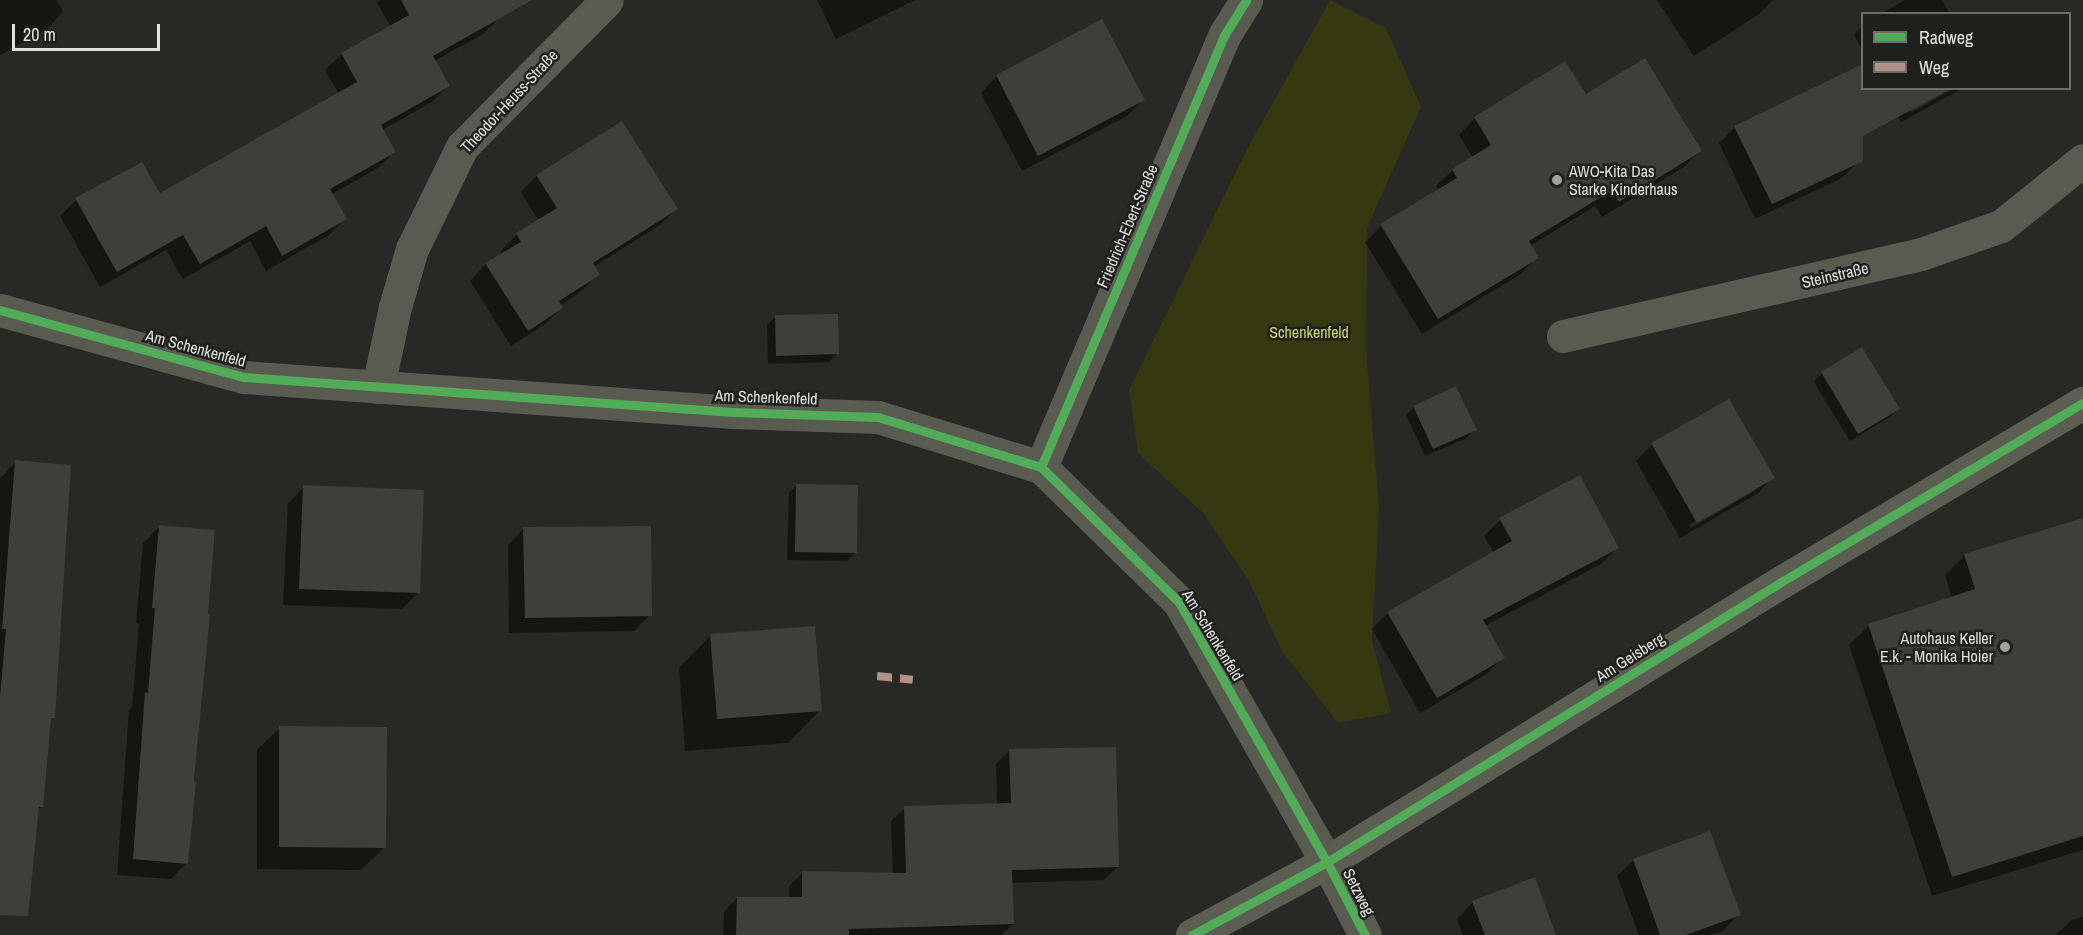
<!DOCTYPE html>
<html>
<head>
<meta charset="utf-8">
<style>
	body { margin:0 }
	#map { position:relative; width:2083px; height:935px; overflow:hidden; background:#282827; font-family:"Archivo Narrow",sans-serif }
	div>[style] { position:absolute }
	.green>* { inset:0; background:#343910 }
	.shadow>* { inset:0; background:#0007 }
	.building>* { inset:0; background:#3e3e3d }
	.street>* { height:33px; margin:-16.5px; padding:0 16.5px; transform-origin:16.5px; border-radius:16.5px; background:#595b50 }
	.secondary>* { height:33px; margin:-16.5px; padding:0 16.5px; transform-origin:16.5px; border-radius:16.5px; background:#5b5e50 }
	.quiet>* { height:8px; margin-top:-4px; transform-origin:0; background:repeating-linear-gradient(90deg,#af9288 0 15px,transparent 0 23px) }
	.cycleway>* { height:9px; margin:-4.5px; padding:0 4.5px; transform-origin:4.5px; border-radius:4.5px; background:#51ab58 }
	.dots>* { width:16px; height:16px; translate:-50% -50%; box-sizing:border-box; border:3px solid #1f1f1d; border-radius:50% }
	span { translate:-50% -50%; white-space:nowrap; text-align:center; line-height:1.15; -webkit-text-stroke:5px #1f1f1d; paint-order:stroke }
	.street-label { font-size:16px; color:#e1e1df }
	.poi-label { font-size:16px; color:#e1e1df }
	.left { translate:0 -50%; text-align:left }
	.right { translate:-100% -50%; text-align:right }
	.park-label { font-size:16px; color:#cadb60 }
	.legend { position:absolute; left:1861px; top:12px; width:210px; height:78px; box-sizing:border-box; background:#1f1f1d; border:2px solid #6d6d6b; margin:0; padding:8px 10px; list-style:none; font-size:18px; color:#e1e1df }
	.legend li { display:flex; align-items:center; gap:12px; height:30px }
	.legend b { width:30px; border:2px solid #6d6d6b }
	.scale { position:absolute; left:12px; top:24px; width:148px; height:27px; box-sizing:border-box; border:3px solid #e1e1df; border-top:0; padding-left:8px; font-size:18px; line-height:21px; white-space:nowrap; color:#e1e1df; -webkit-text-stroke:4px #1f1f1d; paint-order:stroke }
</style>
</head>
<body>
<div id="map">
	<div class="green">
		<div style="clip-path:polygon(1330px 0,1386px 28px,1421px 107px,1367px 228px,1366px 349px,1379px 507px,1372px 641px,1391px 713px,1338px 723px,1282px 651px,1248px 579px,1203px 513px,1138px 453px,1129px 390px,1246px 151px)"></div>
	</div>
	<div class="shadow">
		<div style="clip-path:polygon(0 0,56px 0,63px 12px,47px 29px,0 55px)"></div>
		<div style="clip-path:polygon(380px 0,489px 0,499px 18px,483px 34px,434px 61px,448px 86px,432px 102px,382px 130px,394px 152px,378px 168px,332px 194px,346px 218px,329px 235px,266px 271px,250px 241px,183px 279px,166px 250px,100px 287px,60px 216px,76px 200px,159px 195px,339px 94px,325px 70px,342px 54px,391px 27px,377px 3px)"></div>
		<div style="clip-path:polygon(817px 0,915px 0,836px 39px)"></div>
		<div style="clip-path:polygon(1657px 0,1773px 0,1759px 14px,1694px 56px)"></div>
		<div style="clip-path:polygon(1905px 0,1942px 0,1950px 14px,1880px 14px)"></div>
		<div style="clip-path:polygon(1862px 26px,1862px 50px,1854px 35px)"></div>
		<div style="clip-path:polygon(997px 76px,1143px 100px,1127px 116px,1022px 171px,981px 93px)"></div>
		<div style="clip-path:polygon(1883px 88px,1912px 112px,1955px 88px,1963px 88px,1901px 122px)"></div>
		<div style="clip-path:polygon(1585px 96px,1700px 151px,1684px 167px,1602px 217px,1595px 206px,1530px 246px,1537px 257px,1521px 274px,1422px 334px,1365px 242px,1381px 226px,1439px 190px,1436px 186px,1453px 170px,1473px 158px,1459px 135px,1475px 118px)"></div>
		<div style="clip-path:polygon(1735px 127px,1851px 147px,1858px 162px,1842px 178px,1755px 219px,1719px 143px)"></div>
		<div style="clip-path:polygon(537px 176px,676px 209px,660px 225px,593px 267px,598px 275px,582px 291px,560px 305px,562px 308px,545px 324px,511px 346px,470px 281px,486px 264px,503px 254px,501px 251px,517px 234px,539px 221px,521px 192px)"></div>
		<div style="clip-path:polygon(775px 317px,837px 354px,829px 362px,768px 364px,767px 325px)"></div>
		<div style="clip-path:polygon(1822px 373px,1898px 409px,1890px 417px,1850px 441px,1814px 382px)"></div>
		<div style="clip-path:polygon(1414px 407px,1475px 429px,1467px 438px,1425px 456px,1406px 415px)"></div>
		<div style="clip-path:polygon(evenodd,1652px 445px,1773px 477px,1757px 494px,1680px 538px,1636px 461px,1652px 445px,1756px 487px,1756px 490px,1691px 528px,1689px 525px,1756px 487px)"></div>
		<div style="clip-path:polygon(16px 462px,53px 717px,49px 722px,42px 806px,37px 811px,0 907px,0 478px)"></div>
		<div style="clip-path:polygon(797px 485px,855px 553px,847px 561px,787px 560px,789px 493px)"></div>
		<div style="clip-path:polygon(304px 487px,418px 593px,402px 609px,283px 605px,288px 503px)"></div>
		<div style="clip-path:polygon(2083px 519px,2083px 850px,1932px 896px,1849px 645px,1869px 625px,1952px 598px,1945px 575px,1965px 555px)"></div>
		<div style="clip-path:polygon(1500px 520px,1617px 548px,1601px 564px,1485px 626px,1503px 657px,1487px 674px,1420px 713px,1372px 629px,1388px 613px,1494px 553px,1484px 536px)"></div>
		<div style="clip-path:polygon(159px 527px,206px 616px,209px 616px,187px 863px,171px 879px,117px 875px,129px 710px,132px 707px,139px 624px,136px 623px,143px 543px)"></div>
		<div style="clip-path:polygon(524px 528px,650px 615px,634px 631px,509px 633px,508px 545px)"></div>
		<div style="clip-path:polygon(711px 635px,820px 710px,788px 743px,685px 751px,679px 668px)"></div>
		<div style="clip-path:polygon(280px 728px,384px 848px,361px 870px,257px 869px,257px 750px)"></div>
		<div style="clip-path:polygon(1010px 750px,1118px 866px,1104px 880px,1011px 883px,1013px 924px,1001px 935px,723px 935px,724px 912px,737px 898px,789px 898px,789px 886px,803px 873px,893px 874px,891px 821px,905px 808px,997px 805px,996px 764px)"></div>
		<div style="clip-path:polygon(1634px 860px,1739px 914px,1723px 931px,1711px 935px,1639px 935px,1617px 876px)"></div>
		<div style="clip-path:polygon(1473px 902px,1555px 935px,1463px 935px,1457px 919px)"></div>
		<div style="clip-path:polygon(2083px 917px,2083px 935px,2056px 935px,2071px 920px)"></div>
	</div>
	<div class="building">
		<div style="clip-path:polygon(401px 0,532px 0,433px 56px,450px 86px,381px 125px,396px 152px,330px 189px,347px 219px,282px 256px,266px 226px,200px 264px,183px 235px,117px 272px,75px 198px,142px 162px,160px 193px,357px 82px,341px 53px,409px 15px)"></div>
		<div style="clip-path:polygon(1102px 19px,1145px 100px,1038px 156px,996px 75px)"></div>
		<div style="clip-path:polygon(1645px 58px,1702px 151px,1619px 202px,1611px 191px,1529px 241px,1539px 258px,1438px 319px,1380px 224px,1457px 178px,1452px 169px,1491px 145px,1474px 117px,1565px 61px,1586px 94px)"></div>
		<div style="clip-path:polygon(1863px 64px,1863px 88px,1952px 88px,1863px 136px,1863px 161px,1772px 204px,1734px 126px)"></div>
		<div style="clip-path:polygon(622px 121px,678px 209px,593px 263px,600px 275px,559px 301px,563px 308px,528px 331px,485px 263px,521px 242px,516px 233px,557px 208px,536px 175px)"></div>
		<div style="clip-path:polygon(838px 314px,839px 354px,776px 356px,775px 315px)"></div>
		<div style="clip-path:polygon(1862px 347px,1900px 409px,1858px 434px,1821px 372px)"></div>
		<div style="clip-path:polygon(1456px 386px,1477px 430px,1433px 449px,1413px 406px)"></div>
		<div style="clip-path:polygon(1729px 399px,1775px 478px,1697px 523px,1651px 443px)"></div>
		<div style="clip-path:polygon(15px 460px,71px 465px,55px 718px,51px 718px,43px 807px,39px 807px,28px 916px,0 915px,0 697px,6px 629px,2px 629px)"></div>
		<div style="clip-path:polygon(1580px 475px,1619px 548px,1483px 620px,1505px 658px,1437px 698px,1387px 612px,1512px 541px,1499px 518px)"></div>
		<div style="clip-path:polygon(796px 484px,858px 485px,857px 553px,795px 552px)"></div>
		<div style="clip-path:polygon(303px 485px,424px 490px,420px 593px,299px 589px)"></div>
		<div style="clip-path:polygon(2083px 518px,2083px 836px,1952px 877px,1868px 624px,1975px 589px,1964px 554px)"></div>
		<div style="clip-path:polygon(159px 525px,215px 530px,208px 614px,210px 614px,194px 781px,196px 782px,188px 864px,133px 859px,145px 692px,148px 693px,155px 608px,152px 608px)"></div>
		<div style="clip-path:polygon(651px 526px,652px 616px,525px 618px,523px 527px)"></div>
		<div style="clip-path:polygon(815px 626px,822px 711px,717px 719px,710px 634px)"></div>
		<div style="clip-path:polygon(279px 726px,387px 727px,386px 848px,279px 847px)"></div>
		<div style="clip-path:polygon(1116px 747px,1119px 867px,1012px 870px,1014px 924px,849px 929px,849px 935px,736px 935px,737px 897px,802px 897px,802px 871px,906px 873px,904px 806px,1011px 803px,1009px 749px)"></div>
		<div style="clip-path:polygon(1710px 831px,1741px 915px,1686px 935px,1660px 935px,1633px 859px)"></div>
		<div style="clip-path:polygon(1535px 877px,1556px 935px,1485px 935px,1472px 901px)"></div>
	</div>
	<div class="street">
		<div style="left:0;top:310px;width:253px;rotate:15.4deg"></div>
		<div style="left:244px;top:377px;width:490px;rotate:4.1deg"></div>
		<div style="left:733px;top:412px;width:145px;rotate:2deg"></div>
		<div style="left:878px;top:417px;width:170px;rotate:17.1deg"></div>
		<div style="left:1041px;top:467px;width:193px;rotate:44.4deg"></div>
		<div style="left:1179px;top:602px;width:299px;rotate:60.4deg"></div>
		<div style="left:1327px;top:862px;width:82px;rotate:62.5deg"></div>
		<div style="left:1563px;top:336px;width:367px;rotate:-12.9deg"></div>
		<div style="left:1921px;top:254px;width:85px;rotate:-19.3deg"></div>
		<div style="left:2001px;top:226px;width:105px;rotate:-38.8deg"></div>
		<div style="left:378px;top:387px;width:82px;rotate:-78deg"></div>
		<div style="left:395px;top:307px;width:60px;rotate:-73.7deg"></div>
		<div style="left:412px;top:249px;width:114px;rotate:-63.9deg"></div>
		<div style="left:462px;top:147px;width:206px;rotate:-45.4deg"></div>
		<div style="left:1041px;top:467px;width:470px;rotate:-67deg"></div>
		<div style="left:1225px;top:34px;width:40px;rotate:-58deg"></div>
	</div>
	<div class="secondary">
		<div style="left:1192px;top:935px;width:153px;rotate:-28.4deg"></div>
		<div style="left:1327px;top:862px;width:533px;rotate:-31.66deg"></div>
		<div style="left:1781px;top:582px;width:351px;rotate:-30.7deg"></div>
	</div>
	<div class="quiet">
		<div style="left:877px;top:676px;width:36px;rotate:6deg"></div>
	</div>
	<div class="cycleway">
		<div style="left:0;top:310px;width:253px;rotate:15.4deg"></div>
		<div style="left:244px;top:377px;width:490px;rotate:4.1deg"></div>
		<div style="left:733px;top:412px;width:145px;rotate:2deg"></div>
		<div style="left:878px;top:417px;width:170px;rotate:17.1deg"></div>
		<div style="left:1041px;top:467px;width:193px;rotate:44.4deg"></div>
		<div style="left:1179px;top:602px;width:299px;rotate:60.4deg"></div>
		<div style="left:1327px;top:862px;width:82px;rotate:62.5deg"></div>
		<div style="left:1041px;top:467px;width:470px;rotate:-67deg"></div>
		<div style="left:1225px;top:34px;width:40px;rotate:-58deg"></div>
		<div style="left:1192px;top:935px;width:153px;rotate:-28.4deg"></div>
		<div style="left:1327px;top:862px;width:533px;rotate:-31.66deg"></div>
		<div style="left:1781px;top:582px;width:351px;rotate:-30.7deg"></div>
	</div>
	<div class="dots">
		<div style="left:1557px;top:180px;background:#a0a09f"></div>
		<div style="left:2005px;top:647px;background:#a0a09f"></div>
	</div>
	<div class="street-label">
		<span style="left:509px;top:101px;rotate:-47deg">Theodor-Heuss-Straße</span>
		<span style="left:1127px;top:226px;rotate:-67deg">Friedrich-Ebert-Straße</span>
		<span style="left:1835px;top:275px;rotate:-13deg">Steinstraße</span>
		<span style="left:196px;top:348px;rotate:15deg">Am Schenkenfeld</span>
		<span style="left:766px;top:397px;rotate:2deg">Am Schenkenfeld</span>
		<span style="left:1213px;top:635px;rotate:59deg">Am Schenkenfeld</span>
		<span style="left:1630px;top:657px;rotate:-32deg">Am Geisberg</span>
		<span style="left:1359px;top:892px;rotate:63deg">Setzweg</span>
	</div>
	<div class="poi-label">
		<span class="left" style="left:1569px;top:180px">AWO-Kita Das<br>Starke Kinderhaus</span>
		<span class="right" style="left:1993px;top:647px">Autohaus Keller<br>E.k. - Monika Hoier</span>
	</div>
	<div class="park-label">
		<span style="left:1309px;top:332px">Schenkenfeld</span>
	</div>
	<ul class="legend">
	<li><b style="height:8px;background:#51ab58"></b>Radweg</li>
	<li><b style="height:8px;background:#af9288"></b>Weg</li>
	</ul>
	<div class="scale">20 m</div>
</div>
</body>
</html>
